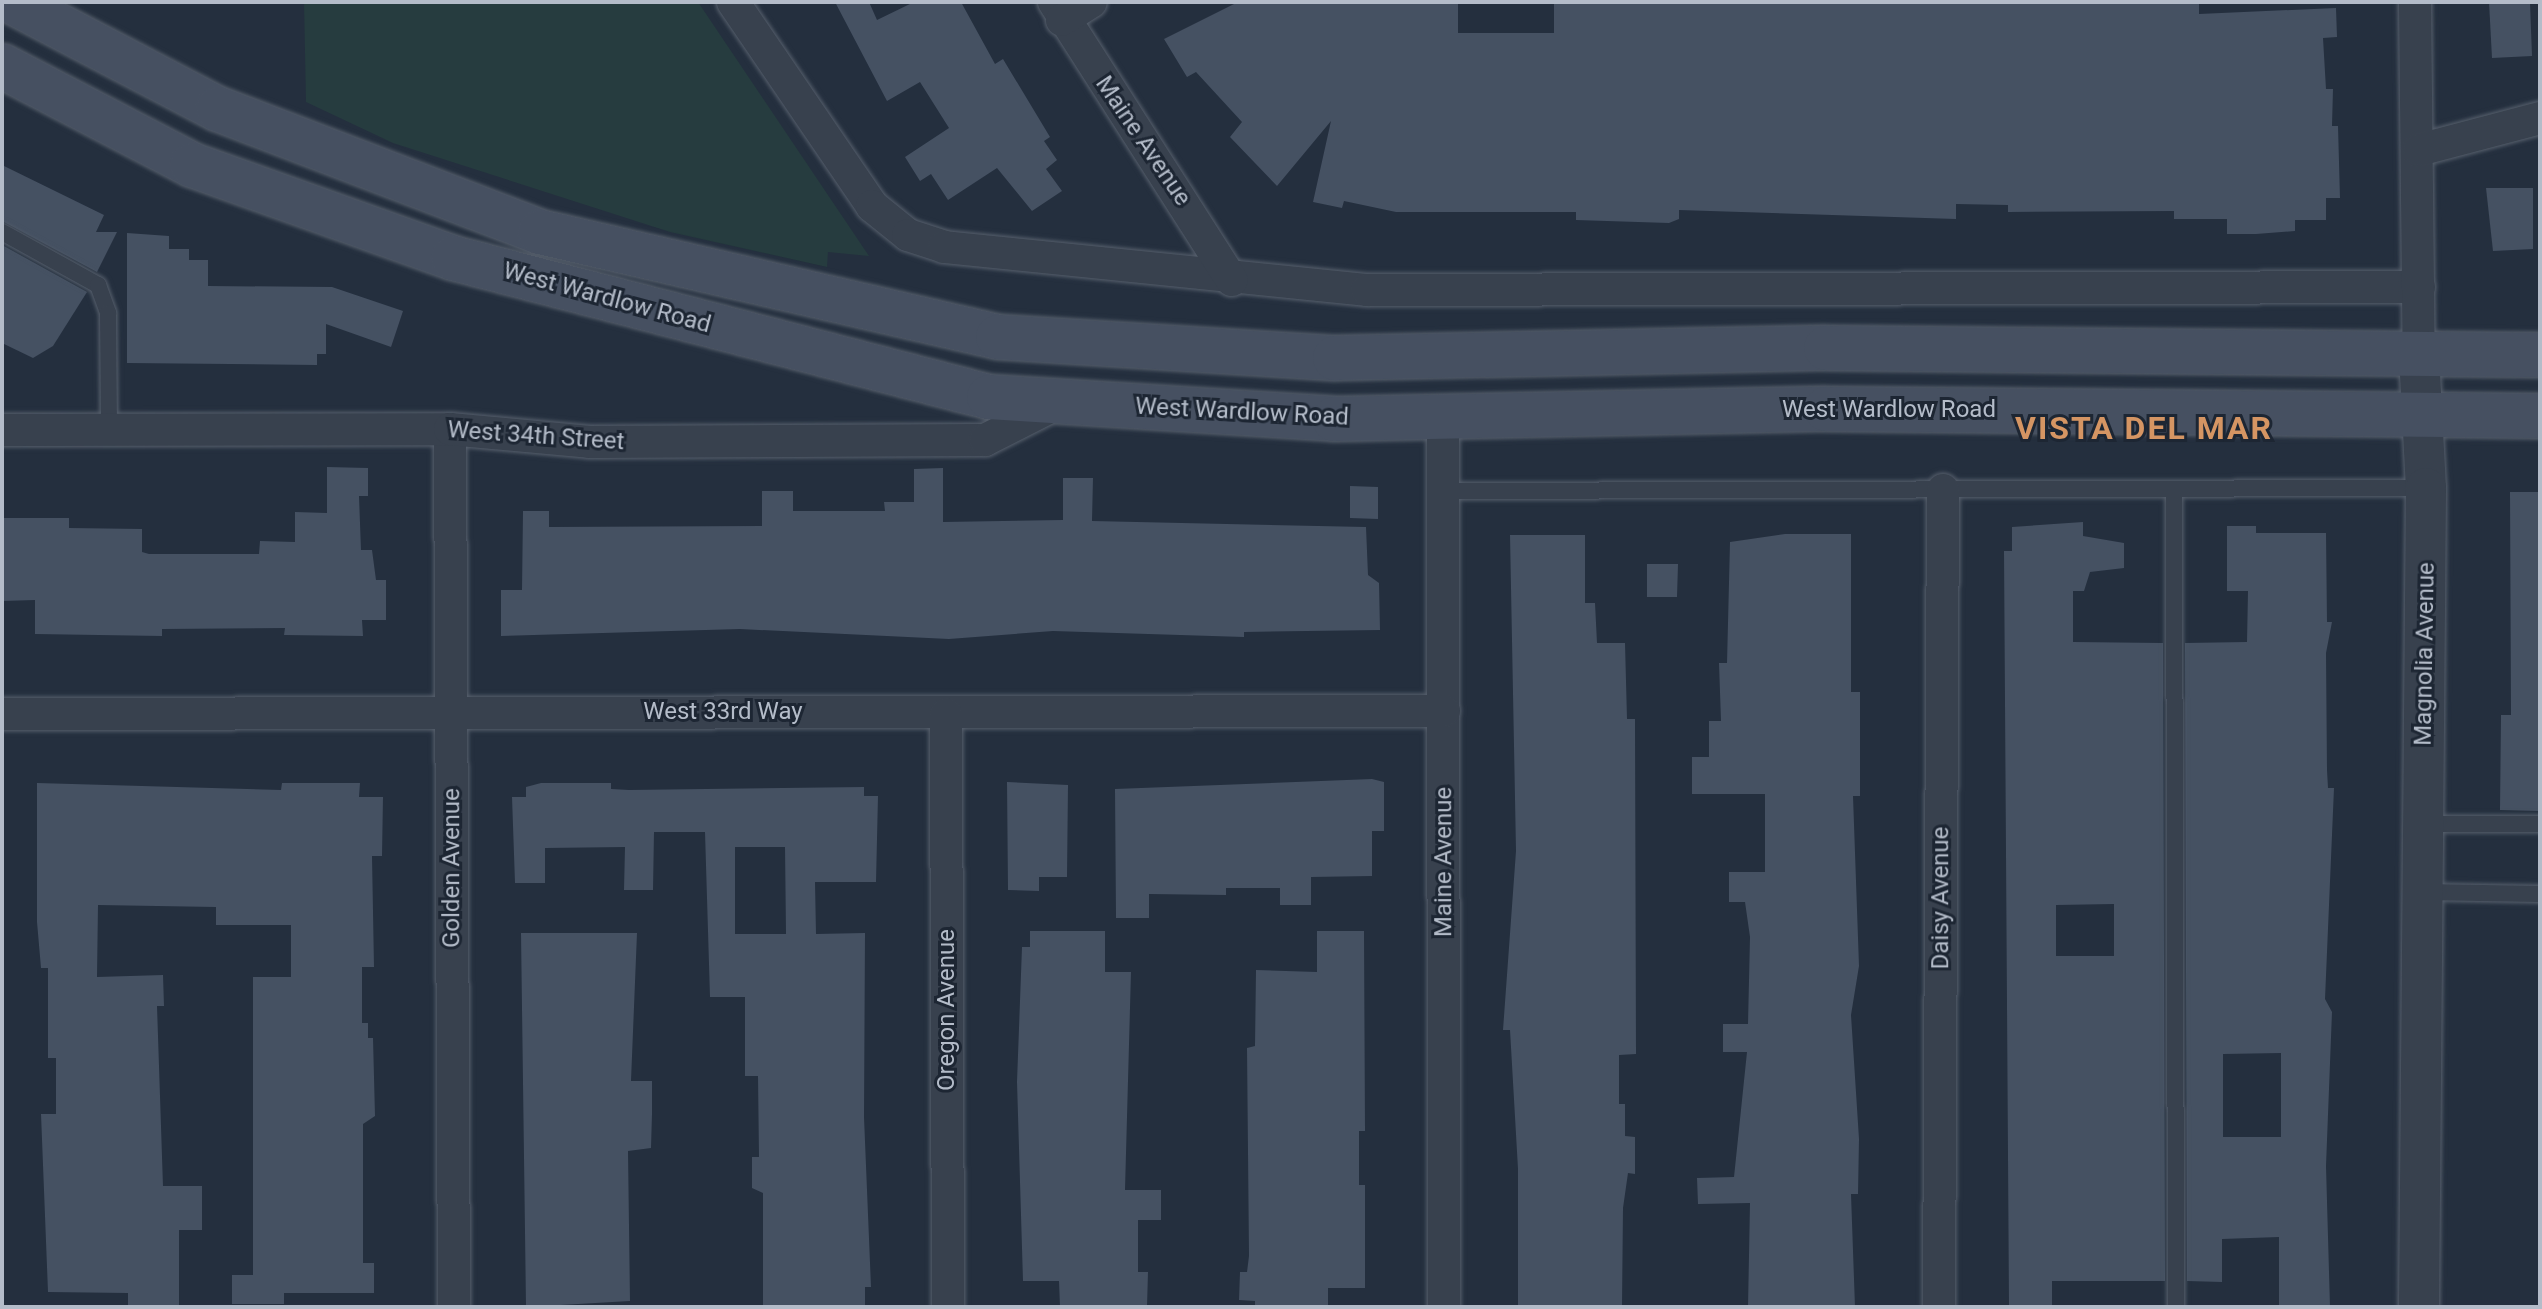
<!DOCTYPE html>
<html>
<head>
<meta charset="utf-8">
<style>
	body { margin:0 }
	#map { position:relative; width:2542px; height:1309px; overflow:hidden; background:#242f3e; font-family:Roboto,sans-serif }
	div>[style] { position:absolute }
	.green>* { inset:0; background:#263c3f }
	.building>* { inset:0; background:#455162 }
	.roads { filter:drop-shadow(0 0 2px #565f6c) drop-shadow(0 0 2px #565f6c) }
	.service>* { height:16px; margin:-8px; padding:0 8px; transform-origin:8px; border-radius:8px; background:#38414e }
	.minor>* { height:32px; margin:-16px; padding:0 16px; transform-origin:16px; border-radius:16px; background:#38414e }
	.tertiary>* { height:40px; margin:-20px; padding:0 20px; transform-origin:20px; border-radius:20px; background:#38414e }
	.secondary>* { height:44px; margin:-22px; padding:0 22px; transform-origin:22px; border-radius:22px; background:#465061 }
	span { translate:-50% -50%; white-space:nowrap; text-align:center; line-height:1.15; -webkit-text-stroke:6px #1d2633; paint-order:stroke }
	.street-label { font-size:24px; color:#b4bcc9 }
	.district-label { font-size:32px; color:#d59563; font-weight:700; letter-spacing:2px }
	.frame { position:absolute; inset:0; border:4px solid #b4bcc9; pointer-events:none }
</style>
</head>
<body>
<div id="map">
	<div class="green">
		<div style="clip-path:polygon(304px 2px,698px 2px,869px 256px,828px 252px,827px 267px,670px 232px,393px 143px,306px 102px)"></div>
	</div>
	<div class="building">
		<div style="clip-path:polygon(835px 2px,869px 2px,877px 20px,914px 2px,961px 2px,995px 64px,1003px 59px,1050px 137px,1044px 141px,1057px 160px,1046px 169px,1062px 191px,1032px 211px,997px 168px,948px 200px,931px 174px,920px 181px,905px 157px,949px 128px,920px 82px,887px 101px)"></div>
		<div style="clip-path:polygon(1238px 2px,1458px 2px,1458px 33px,1554px 33px,1554px 2px,2199px 2px,2199px 14px,2336px 8px,2337px 37px,2323px 38px,2326px 89px,2333px 89px,2332px 126px,2338px 126px,2340px 198px,2326px 198px,2326px 220px,2295px 220px,2295px 231px,2256px 234px,2227px 234px,2227px 219px,2174px 219px,2174px 211px,2008px 212px,2008px 205px,1956px 204px,1956px 219px,1679px 210px,1679px 219px,1669px 223px,1576px 220px,1576px 212px,1396px 212px,1344px 201px,1342px 208px,1313px 202px,1331px 121px,1277px 186px,1230px 137px,1242px 122px,1196px 72px,1187px 77px,1164px 39px)"></div>
		<div style="clip-path:polygon(2489px 2px,2530px 2px,2532px 56px,2492px 58px)"></div>
		<div style="clip-path:polygon(2px 165px,104px 215px,96px 232px,117px 232px,97px 272px,2px 221px)"></div>
		<div style="clip-path:polygon(2486px 188px,2533px 188px,2533px 249px,2493px 251px)"></div>
		<div style="clip-path:polygon(127px 233px,169px 236px,169px 249px,189px 249px,189px 260px,208px 260px,208px 286px,332px 287px,403px 311px,391px 347px,326px 324px,326px 354px,317px 354px,317px 365px,127px 363px)"></div>
		<div style="clip-path:polygon(2px 245px,87px 292px,53px 346px,33px 358px,2px 343px)"></div>
		<div style="clip-path:polygon(327px 467px,368px 468px,368px 496px,359px 496px,361px 550px,372px 550px,376px 580px,386px 580px,386px 620px,362px 620px,363px 636px,284px 635px,285px 628px,162px 629px,162px 636px,35px 634px,35px 600px,2px 601px,2px 518px,69px 518px,69px 528px,142px 529px,142px 552px,149px 554px,259px 554px,260px 541px,295px 542px,295px 512px,327px 513px)"></div>
		<div style="clip-path:polygon(943px 468px,943px 522px,1063px 520px,1063px 478px,1093px 478px,1092px 521px,1366px 527px,1368px 575px,1379px 583px,1380px 630px,1244px 632px,1244px 637px,1053px 631px,949px 639px,740px 629px,501px 636px,501px 590px,522px 590px,523px 511px,549px 511px,549px 527px,762px 526px,762px 491px,793px 491px,793px 511px,885px 511px,884px 502px,914px 502px,914px 469px)"></div>
		<div style="clip-path:polygon(1350px 486px,1378px 487px,1378px 519px,1350px 518px)"></div>
		<div style="clip-path:polygon(2510px 492px,2540px 492px,2540px 811px,2500px 810px,2501px 715px,2511px 715px)"></div>
		<div style="clip-path:polygon(evenodd,2083px 522px,2083px 536px,2124px 543px,2124px 568px,2090px 572px,2084px 591px,2073px 591px,2073px 642px,2163px 643px,2165px 1281px,2052px 1281px,2052px 1307px,2009px 1307px,2004px 551px,2012px 551px,2012px 527px,2083px 522px,2114px 904px,2114px 956px,2056px 956px,2056px 905px,2114px 904px)"></div>
		<div style="clip-path:polygon(evenodd,2227px 526px,2256px 526px,2256px 533px,2326px 533px,2327px 622px,2332px 622px,2326px 653px,2327px 770px,2328px 788px,2334px 788px,2325px 999px,2332px 1012px,2326px 1166px,2330px 1307px,2279px 1307px,2279px 1237px,2222px 1239px,2222px 1282px,2187px 1281px,2185px 643px,2247px 642px,2248px 591px,2227px 591px,2227px 526px,2281px 1053px,2281px 1137px,2223px 1137px,2223px 1054px,2281px 1053px)"></div>
		<div style="clip-path:polygon(1785px 534px,1851px 534px,1851px 692px,1860px 692px,1860px 796px,1853px 796px,1859px 966px,1851px 1015px,1859px 1139px,1858px 1194px,1851px 1194px,1855px 1307px,1748px 1307px,1750px 1203px,1698px 1204px,1697px 1178px,1734px 1177px,1747px 1052px,1723px 1052px,1723px 1024px,1748px 1024px,1750px 937px,1745px 902px,1729px 902px,1729px 872px,1765px 872px,1765px 794px,1692px 794px,1692px 757px,1709px 757px,1709px 721px,1721px 721px,1719px 663px,1727px 663px,1730px 542px)"></div>
		<div style="clip-path:polygon(1510px 535px,1585px 535px,1585px 603px,1595px 603px,1597px 643px,1625px 643px,1627px 719px,1635px 719px,1636px 1054px,1619px 1055px,1619px 1104px,1625px 1104px,1625px 1136px,1635px 1137px,1635px 1174px,1628px 1173px,1623px 1208px,1622px 1307px,1518px 1307px,1518px 1169px,1510px 1030px,1503px 1030px,1516px 851px)"></div>
		<div style="clip-path:polygon(1647px 564px,1678px 564px,1677px 597px,1647px 597px)"></div>
		<div style="clip-path:polygon(1372px 779px,1384px 782px,1384px 831px,1372px 831px,1372px 876px,1311px 877px,1311px 905px,1280px 905px,1280px 888px,1226px 888px,1226px 895px,1149px 894px,1149px 918px,1116px 918px,1115px 789px)"></div>
		<div style="clip-path:polygon(1007px 782px,1068px 785px,1067px 877px,1039px 877px,1039px 891px,1008px 890px)"></div>
		<div style="clip-path:polygon(37px 783px,281px 790px,282px 783px,360px 783px,359px 797px,383px 797px,382px 856px,372px 856px,374px 967px,362px 967px,362px 1023px,368px 1023px,368px 1038px,373px 1038px,375px 1116px,363px 1124px,363px 1263px,374px 1263px,374px 1293px,284px 1293px,284px 1304px,232px 1304px,232px 1275px,253px 1275px,253px 977px,291px 977px,291px 925px,216px 925px,216px 907px,98px 905px,97px 977px,163px 975px,164px 1006px,157px 1006px,163px 1186px,202px 1186px,202px 1230px,179px 1230px,179px 1306px,128px 1306px,128px 1293px,48px 1292px,41px 1114px,56px 1114px,56px 1058px,48px 1058px,48px 968px,41px 968px,37px 922px)"></div>
		<div style="clip-path:polygon(evenodd,541px 783px,611px 783px,611px 789px,629px 790px,864px 787px,864px 796px,878px 796px,876px 882px,815px 882px,816px 934px,865px 933px,864px 1117px,871px 1287px,865px 1287px,865px 1307px,763px 1307px,763px 1193px,752px 1188px,752px 1157px,759px 1157px,758px 1076px,745px 1076px,745px 997px,710px 997px,705px 832px,654px 832px,653px 890px,624px 890px,625px 847px,545px 848px,545px 883px,515px 883px,512px 797px,526px 797px,526px 787px,541px 783px,735px 847px,785px 847px,786px 934px,735px 934px,735px 847px)"></div>
		<div style="clip-path:polygon(1030px 931px,1105px 931px,1105px 972px,1131px 972px,1125px 1190px,1161px 1190px,1161px 1220px,1138px 1220px,1138px 1272px,1148px 1272px,1147px 1307px,1060px 1307px,1059px 1281px,1023px 1281px,1017px 1082px,1022px 947px,1030px 947px)"></div>
		<div style="clip-path:polygon(1317px 931px,1364px 931px,1365px 1131px,1359px 1131px,1359px 1185px,1365px 1185px,1365px 1288px,1328px 1288px,1328px 1307px,1255px 1307px,1255px 1301px,1239px 1300px,1240px 1272px,1247px 1272px,1249px 1256px,1247px 1048px,1255px 1046px,1256px 970px,1317px 972px)"></div>
		<div style="clip-path:polygon(521px 933px,637px 933px,631px 1081px,652px 1081px,652px 1114px,651px 1148px,628px 1151px,630px 1301px,526px 1307px)"></div>
	</div>
	<div class="roads">
		<div class="service">
			<div style="left:2px;top:232px;width:110px;rotate:28.9deg"></div>
			<div style="left:98px;top:285px;width:30px;rotate:70deg"></div>
			<div style="left:108px;top:313px;width:117px;rotate:89.5deg"></div>
			<div style="left:2174px;top:489px;width:818px;rotate:89.86deg"></div>
			<div style="left:1443px;top:491px;width:982px;rotate:-0.18deg"></div>
			<div style="left:2423px;top:824px;width:117px"></div>
			<div style="left:2423px;top:892px;width:117px;rotate:1deg"></div>
		</div>
		<div class="minor">
			<div style="left:733px;top:2px;width:247px;rotate:55.7deg"></div>
			<div style="left:872px;top:206px;width:46px;rotate:38.9deg"></div>
			<div style="left:908px;top:235px;width:38px;rotate:18deg"></div>
			<div style="left:944px;top:247px;width:425px;rotate:5.8deg"></div>
			<div style="left:1367px;top:290px;width:1052px;rotate:-0.16deg"></div>
			<div style="left:1054px;top:2px;width:330px;rotate:57.4deg"></div>
			<div style="left:2415px;top:2px;width:353px;rotate:89.4deg"></div>
			<div style="left:1062px;top:20px;width:34px;rotate:-32deg"></div>
			<div style="left:2419px;top:150px;width:125px;rotate:-14.8deg"></div>
			<div style="left:1443px;top:417px;width:890px;rotate:89.94deg"></div>
			<div style="left:450px;top:429px;width:878px;rotate:89.74deg"></div>
			<div style="left:2px;top:430px;width:448px;rotate:-0.1deg"></div>
			<div style="left:450px;top:429px;width:140px;rotate:5.3deg"></div>
			<div style="left:589px;top:442px;width:396px;rotate:-0.3deg"></div>
			<div style="left:985px;top:440px;width:84px;rotate:-26.9deg"></div>
			<div style="left:2px;top:714px;width:1442px;rotate:-0.12deg"></div>
			<div style="left:946px;top:714px;width:593px;rotate:89.81deg"></div>
			<div style="left:1939px;top:1307px;width:817px;rotate:-89.72deg"></div>
		</div>
		<div class="tertiary">
			<div style="left:2419px;top:355px;width:133px;rotate:87deg"></div>
			<div style="left:2426px;top:488px;width:819px;rotate:90.49deg"></div>
		</div>
		<div class="secondary">
			<div style="left:13px;top:2px;width:231px;rotate:27.6deg"></div>
			<div style="left:218px;top:109px;width:345px;rotate:20.9deg"></div>
			<div style="left:540px;top:232px;width:470px;rotate:12.9deg"></div>
			<div style="left:998px;top:337px;width:338px;rotate:3.6deg"></div>
			<div style="left:1335px;top:358px;width:491px;rotate:-1.2deg"></div>
			<div style="left:1826px;top:348px;width:714px;rotate:0.56deg"></div>
			<div style="left:2px;top:66px;width:214px;rotate:27.5deg"></div>
			<div style="left:192px;top:165px;width:277px;rotate:19.6deg"></div>
			<div style="left:453px;top:258px;width:554px;rotate:14.54deg"></div>
			<div style="left:989px;top:397px;width:346px;rotate:3.6deg"></div>
			<div style="left:1334px;top:419px;width:492px;rotate:-1.2deg"></div>
			<div style="left:1826px;top:409px;width:714px;rotate:0.56deg"></div>
		</div>
	</div>
	<div class="street-label">
		<span style="left:1143px;top:141px;rotate:56deg">Maine Avenue</span>
		<span style="left:607px;top:298px;rotate:15deg">West Wardlow Road</span>
		<span style="left:1889px;top:410px">West Wardlow Road</span>
		<span style="left:1242px;top:412px;rotate:3deg">West Wardlow Road</span>
		<span style="left:536px;top:436px;rotate:4deg">West 34th Street</span>
		<span style="left:2425px;top:654px;rotate:-89deg">Magnolia Avenue</span>
		<span style="left:723px;top:712px">West 33rd Way</span>
		<span style="left:1444px;top:862px;rotate:-90deg">Maine Avenue</span>
		<span style="left:452px;top:868px;rotate:-90deg">Golden Avenue</span>
		<span style="left:1941px;top:898px;rotate:-90deg">Daisy Avenue</span>
		<span style="left:947px;top:1010px;rotate:-90deg">Oregon Avenue</span>
	</div>
	<div class="district-label">
		<span style="left:2144px;top:428px">VISTA DEL MAR</span>
	</div>
	<div class="frame"></div>
</div>
</body>
</html>
